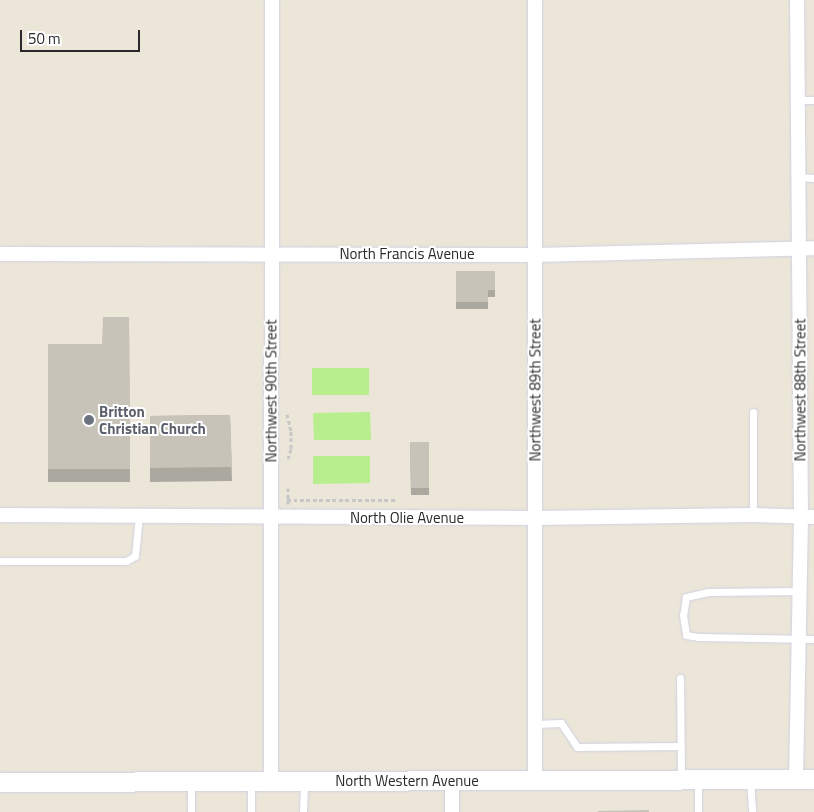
<!DOCTYPE html>
<html>
<head>
<meta charset="utf-8">
<style>
	body { margin:0 }
	#map { position:relative; width:814px; height:812px; overflow:hidden; background:#ece6d9; font-family:"Titillium Web",sans-serif }
	div>[style] { position:absolute }
	.pitch>* { inset:0; background:#b9ee8e }
	.path>* { height:3px; margin-top:-1.5px; transform-origin:0; background:repeating-linear-gradient(90deg,#c7c7c7 0 4px,transparent 0 6.5px) }
	.roads { filter:drop-shadow(0 0 1px #cfd0e3) drop-shadow(0 0 1px #cfd0e3) }
	.lane>* { height:7px; margin:-3.5px; padding:0 3.5px; transform-origin:3.5px; border-radius:3.5px; background:#fff }
	.street>* { height:14px; margin:-7px; padding:0 7px; transform-origin:7px; border-radius:7px; background:#fff }
	.secondary>* { height:19px; margin:-9.5px; padding:0 9.5px; transform-origin:9.5px; border-radius:9.5px; background:#fff }
	.wall>* { inset:0; background:#aba89f }
	.building>* { inset:0; background:#c7c3b9 }
	.dots>* { width:14px; height:14px; translate:-50% -50%; box-sizing:border-box; border:2px solid #fff; border-radius:50% }
	span { translate:-50% -50%; white-space:nowrap; text-align:center; line-height:1.15; -webkit-text-stroke:4px #fff; paint-order:stroke }
	.street-label { font-size:15px; color:#292929 }
	.worship-label { font-size:15px; color:#5b616d; font-weight:700 }
	.left { translate:0 -50%; text-align:left }
	.scale { position:absolute; left:20px; top:30px; width:120px; height:22px; box-sizing:border-box; border:2px solid #292929; border-top:0; padding-left:6px; font-size:15px; line-height:18px; white-space:nowrap; color:#292929; -webkit-text-stroke:4px #fff; paint-order:stroke }
</style>
</head>
<body>
<div id="map">
	<div class="pitch">
		<div style="clip-path:polygon(312px 368px,369px 368px,369px 395px,312px 395px)"></div>
		<div style="clip-path:polygon(370px 412px,371px 440px,314px 440px,313px 413px)"></div>
		<div style="clip-path:polygon(313px 456px,370px 456px,370px 483px,313px 484px)"></div>
	</div>
	<div class="path">
		<div style="left:287px;top:414px;width:17px;rotate:77deg"></div>
		<div style="left:291px;top:431px;width:18px;rotate:90deg"></div>
		<div style="left:291px;top:449px;width:10px;rotate:107deg"></div>
		<div style="left:288px;top:488px;width:16px;rotate:90deg"></div>
		<div style="left:287px;top:500px;width:110px"></div>
	</div>
	<div class="roads">
		<div class="lane">
			<div style="left:798px;top:100px;width:16px"></div>
			<div style="left:798px;top:177px;width:16px;rotate:4deg"></div>
			<div style="left:753px;top:412px;width:103px;rotate:90deg"></div>
			<div style="left:0;top:561px;width:126px"></div>
			<div style="left:126px;top:561px;width:10px;rotate:-29deg"></div>
			<div style="left:135px;top:556px;width:40px;rotate:-84.3deg"></div>
			<div style="left:800px;top:591px;width:92px;rotate:179.4deg"></div>
			<div style="left:708px;top:592px;width:23px;rotate:167deg"></div>
			<div style="left:686px;top:597px;width:18px;rotate:99deg"></div>
			<div style="left:683px;top:615px;width:20px;rotate:81deg"></div>
			<div style="left:686px;top:635px;width:12px;rotate:9deg"></div>
			<div style="left:698px;top:637px;width:116px;rotate:1deg"></div>
			<div style="left:680px;top:678px;width:100px;rotate:89.4deg"></div>
			<div style="left:535px;top:724px;width:26px;rotate:-2deg"></div>
			<div style="left:561px;top:723px;width:29px;rotate:56deg"></div>
			<div style="left:577px;top:747px;width:103px;rotate:-0.6deg"></div>
			<div style="left:698px;top:780px;width:32px;rotate:90deg"></div>
			<div style="left:750px;top:780px;width:32px;rotate:86deg"></div>
			<div style="left:191px;top:782px;width:30px;rotate:90deg"></div>
			<div style="left:251px;top:812px;width:30px;rotate:-90deg"></div>
			<div style="left:303px;top:812px;width:30px;rotate:-88deg"></div>
		</div>
		<div class="street">
			<div style="left:0;top:254px;width:535px;rotate:0.11deg"></div>
			<div style="left:535px;top:255px;width:279px;rotate:-1.4deg"></div>
			<div style="left:0;top:515px;width:535px;rotate:0.32deg"></div>
			<div style="left:535px;top:518px;width:218px;rotate:-0.8deg"></div>
			<div style="left:753px;top:515px;width:61px;rotate:1.9deg"></div>
			<div style="left:796px;top:779px;width:263px;rotate:-88.9deg"></div>
			<div style="left:801px;top:516px;width:516px;rotate:-90.44deg"></div>
			<div style="left:535px;top:780px;width:780px;rotate:-90deg"></div>
			<div style="left:271px;top:782px;width:782px;rotate:-89.93deg"></div>
			<div style="left:452px;top:812px;width:31px;rotate:-90deg"></div>
		</div>
		<div class="secondary">
			<div style="left:0;top:782px;width:814px;rotate:-0.21deg"></div>
		</div>
	</div>
	<div class="wall">
		<div style="clip-path:polygon(456px 271px,495px 271px,495px 297px,488px 297px,488px 309px,456px 309px)"></div>
		<div style="clip-path:polygon(129px 317px,130px 482px,48px 482px,48px 344px,102px 344px)"></div>
		<div style="clip-path:polygon(230px 415px,232px 481px,150px 482px,150px 416px)"></div>
		<div style="clip-path:polygon(410px 442px,429px 442px,429px 495px,411px 495px)"></div>
	</div>
	<div class="building">
		<div style="clip-path:polygon(456px 271px,495px 271px,495px 290px,488px 290px,488px 302px,456px 302px)"></div>
		<div style="clip-path:polygon(103px 317px,129px 317px,130px 469px,48px 469px,48px 344px,102px 344px)"></div>
		<div style="clip-path:polygon(230px 415px,232px 467px,150px 468px,150px 416px)"></div>
		<div style="clip-path:polygon(410px 442px,429px 442px,429px 488px,411px 488px)"></div>
		<div style="clip-path:polygon(649px 810px,649px 812px,598px 812px,598px 811px)"></div>
	</div>
	<div class="dots">
		<div style="left:89px;top:420px;background:#6b7280"></div>
	</div>
	<div class="street-label">
		<span style="left:407px;top:254px">North Francis Avenue</span>
		<span style="left:535px;top:390px;rotate:-90deg">Northwest 89th Street</span>
		<span style="left:800px;top:390px;rotate:-90deg">Northwest 88th Street</span>
		<span style="left:271px;top:391px;rotate:-90deg">Northwest 90th Street</span>
		<span style="left:407px;top:518px">North Olie Avenue</span>
		<span style="left:407px;top:781px">North Western Avenue</span>
	</div>
	<div class="worship-label">
		<span class="left" style="left:99px;top:420px">Britton<br>Christian Church</span>
	</div>
	<div class="scale">50 m</div>
</div>
</body>
</html>
